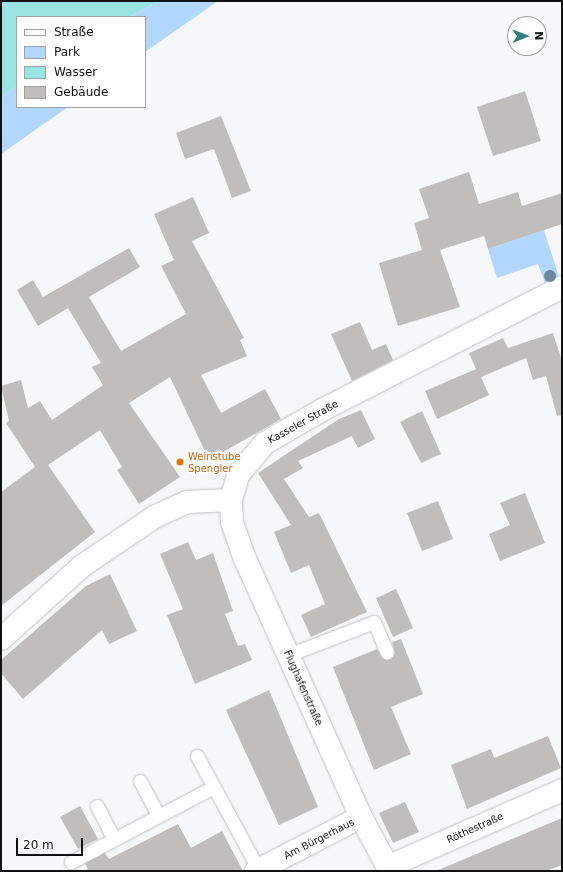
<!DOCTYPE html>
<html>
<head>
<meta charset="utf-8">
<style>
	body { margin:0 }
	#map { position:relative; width:563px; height:872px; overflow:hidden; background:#f6f7f9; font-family:"DejaVu Sans",sans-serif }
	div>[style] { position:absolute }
	.green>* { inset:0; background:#b2d7ff }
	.water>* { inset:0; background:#9be4e4 }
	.building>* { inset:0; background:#bfbebc }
	.roads { filter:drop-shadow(0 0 1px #bfc0c1) drop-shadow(0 0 1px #bfc0c1) }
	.service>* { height:13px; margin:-6.5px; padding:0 6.5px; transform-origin:6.5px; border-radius:6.5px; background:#fff }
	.minor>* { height:22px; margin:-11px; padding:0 11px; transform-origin:11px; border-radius:11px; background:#fff }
	.trees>* { width:12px; height:12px; margin:-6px; border-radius:50%; background:#6f879d }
	.dots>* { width:11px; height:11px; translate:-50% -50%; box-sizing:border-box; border:2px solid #fff; border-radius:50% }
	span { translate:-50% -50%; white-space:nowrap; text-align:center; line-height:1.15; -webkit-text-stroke:4px #fff; paint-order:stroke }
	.street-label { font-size:10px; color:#101111 }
	.food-label { font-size:10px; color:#c56008 }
	.left { translate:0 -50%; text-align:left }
	.frame { position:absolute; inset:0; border:2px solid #101111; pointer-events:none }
	.legend { position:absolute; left:16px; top:16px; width:130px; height:92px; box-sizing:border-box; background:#fff; border:1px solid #9fa0a0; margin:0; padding:5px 7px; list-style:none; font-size:12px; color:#101111 }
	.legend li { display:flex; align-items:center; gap:8px; height:20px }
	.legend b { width:20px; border:1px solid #9fa0a0 }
	.north { position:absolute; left:507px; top:16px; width:40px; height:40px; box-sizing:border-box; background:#fff; border:1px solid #9fa0a0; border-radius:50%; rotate:89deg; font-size:11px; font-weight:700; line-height:16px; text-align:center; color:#101111 }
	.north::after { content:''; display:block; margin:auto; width:14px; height:18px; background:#347d80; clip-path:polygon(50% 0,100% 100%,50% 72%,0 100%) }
	.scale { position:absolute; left:16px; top:838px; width:67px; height:18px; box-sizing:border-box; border:2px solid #101111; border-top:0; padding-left:5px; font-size:12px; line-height:14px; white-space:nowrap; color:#101111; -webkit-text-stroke:3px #fff; paint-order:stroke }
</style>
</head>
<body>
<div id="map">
	<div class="green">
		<div style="clip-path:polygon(160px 1px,218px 1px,145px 52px,145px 17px,129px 17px)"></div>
		<div style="clip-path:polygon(17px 86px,17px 107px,68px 107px,1px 154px,1px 98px)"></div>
		<div style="clip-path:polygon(544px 230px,559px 277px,545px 283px,538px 264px,497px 278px,488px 249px)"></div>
	</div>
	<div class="water">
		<div style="clip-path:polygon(1px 1px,160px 1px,129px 17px,17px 17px,17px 86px,1px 98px)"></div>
	</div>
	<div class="building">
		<div style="clip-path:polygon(525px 91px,541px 141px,493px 156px,477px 107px)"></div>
		<div style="clip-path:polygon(221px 116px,251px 191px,232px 198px,214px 149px,185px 159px,176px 133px)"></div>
		<div style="clip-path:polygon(469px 172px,479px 204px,518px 192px,522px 206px,562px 193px,562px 224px,488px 249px,484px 236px,440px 250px,460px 307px,398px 326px,379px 263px,422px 250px,414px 223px,429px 218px,419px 189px)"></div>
		<div style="clip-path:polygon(193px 197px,209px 233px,192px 241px,244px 338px,240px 340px,247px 356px,201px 375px,221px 413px,265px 389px,281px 419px,209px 460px,170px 377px,129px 403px,180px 477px,139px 504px,117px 470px,122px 467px,100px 430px,48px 465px,95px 532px,1px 606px,1px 492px,35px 467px,6px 423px,9px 421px,1px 386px,21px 380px,28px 408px,40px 401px,52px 420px,103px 385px,92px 367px,101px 363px,68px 308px,38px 326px,17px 290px,33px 280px,43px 297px,129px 248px,140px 267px,89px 297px,121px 351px,186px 314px,161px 266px,174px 260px,154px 214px)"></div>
		<div style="clip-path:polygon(360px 322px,372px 350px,386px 344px,393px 360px,352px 381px,331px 334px)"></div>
		<div style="clip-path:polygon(553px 333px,562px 361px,562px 415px,557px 416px,546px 376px,533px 380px,526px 358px,481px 377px,489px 395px,437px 419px,425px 391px,476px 369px,469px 353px,503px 338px,508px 348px)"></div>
		<div style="clip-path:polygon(361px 410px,375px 439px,358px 448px,352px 436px,298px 461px,303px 468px,284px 479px,309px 517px,319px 513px,367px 612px,311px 637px,301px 615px,325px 604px,309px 565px,291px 573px,274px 532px,291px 525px,258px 473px,339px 419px)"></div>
		<div style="clip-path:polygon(422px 411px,441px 454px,421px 463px,400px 422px)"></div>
		<div style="clip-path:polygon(525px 493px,545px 543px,500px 561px,489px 534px,510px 525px,500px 503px)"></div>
		<div style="clip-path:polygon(438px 501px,453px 539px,422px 551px,407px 513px)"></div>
		<div style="clip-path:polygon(188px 542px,196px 560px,213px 553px,233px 611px,225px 614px,238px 646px,245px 644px,252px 660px,195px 684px,167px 615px,183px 609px,160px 554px)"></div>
		<div style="clip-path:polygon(110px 574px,137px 631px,109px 644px,102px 630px,23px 699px,1px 673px,1px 660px,86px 586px)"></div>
		<div style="clip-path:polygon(396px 589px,413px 628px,393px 637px,376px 598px)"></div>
		<div style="clip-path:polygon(401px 639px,423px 694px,391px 707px,411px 754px,374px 770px,333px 667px,377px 649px,382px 658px,390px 659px,395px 653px,392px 642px)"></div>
		<div style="clip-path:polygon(269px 690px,318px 807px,279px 825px,226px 710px)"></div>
		<div style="clip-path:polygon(548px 736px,561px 768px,467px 809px,451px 765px,491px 749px,494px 758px)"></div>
		<div style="clip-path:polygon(405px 802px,419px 832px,393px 843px,379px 813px)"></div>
		<div style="clip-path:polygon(80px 806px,98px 839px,78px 849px,60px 817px)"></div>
		<div style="clip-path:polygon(562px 818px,562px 865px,546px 871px,436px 871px)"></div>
		<div style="clip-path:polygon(178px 824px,191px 848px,222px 831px,243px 871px,85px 871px,88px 869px,85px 863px,105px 853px,109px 859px)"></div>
	</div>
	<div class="roads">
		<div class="service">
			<div style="left:288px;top:655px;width:92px;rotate:-21deg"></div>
			<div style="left:374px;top:622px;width:33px;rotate:67deg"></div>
			<div style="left:197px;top:756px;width:130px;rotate:61.5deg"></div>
			<div style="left:140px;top:781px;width:38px;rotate:62deg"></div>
			<div style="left:97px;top:806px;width:37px;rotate:63deg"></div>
			<div style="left:71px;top:862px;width:161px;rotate:-27.8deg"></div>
		</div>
		<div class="minor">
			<div style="left:1px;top:639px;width:109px;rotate:-42deg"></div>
			<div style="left:82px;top:566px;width:89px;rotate:-34deg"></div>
			<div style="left:156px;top:516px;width:34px;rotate:-24deg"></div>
			<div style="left:187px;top:502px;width:44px;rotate:-2.6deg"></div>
			<div style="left:387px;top:867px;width:191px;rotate:-23.7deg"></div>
			<div style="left:256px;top:871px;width:118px;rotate:-27.2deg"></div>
			<div style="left:390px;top:871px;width:61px;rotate:-118.2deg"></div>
			<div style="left:361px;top:817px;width:285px;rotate:-114.2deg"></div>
			<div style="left:244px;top:557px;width:37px;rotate:-109deg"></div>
			<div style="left:232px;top:522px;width:22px;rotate:-93deg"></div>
			<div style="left:231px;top:500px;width:26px;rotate:-74deg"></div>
			<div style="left:238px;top:475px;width:42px;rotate:-49.8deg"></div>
			<div style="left:265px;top:443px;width:66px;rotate:-30.1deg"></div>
			<div style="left:322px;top:410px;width:270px;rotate:-27.1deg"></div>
		</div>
	</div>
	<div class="trees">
		<div style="left:550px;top:276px"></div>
	</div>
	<div class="dots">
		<div style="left:180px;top:462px;background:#e8710a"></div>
	</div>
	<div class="street-label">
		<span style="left:303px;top:422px;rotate:-29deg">Kasseler Straße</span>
		<span style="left:303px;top:688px;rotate:66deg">Flughafenstraße</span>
		<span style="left:475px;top:828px;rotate:-24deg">Röthestraße</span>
		<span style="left:319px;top:839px;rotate:-27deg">Am Bürgerhaus</span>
	</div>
	<div class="food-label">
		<span class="left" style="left:188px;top:462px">Weinstube<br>Spengler</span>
	</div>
	<div class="frame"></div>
	<ul class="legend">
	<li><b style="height:5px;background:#fff"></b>Straße</li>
	<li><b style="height:11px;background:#b2d7ff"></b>Park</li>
	<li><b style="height:11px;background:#9be4e4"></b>Wasser</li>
	<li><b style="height:11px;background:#bfbebc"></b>Gebäude</li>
	</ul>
	<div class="north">N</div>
	<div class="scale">20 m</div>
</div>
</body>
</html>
